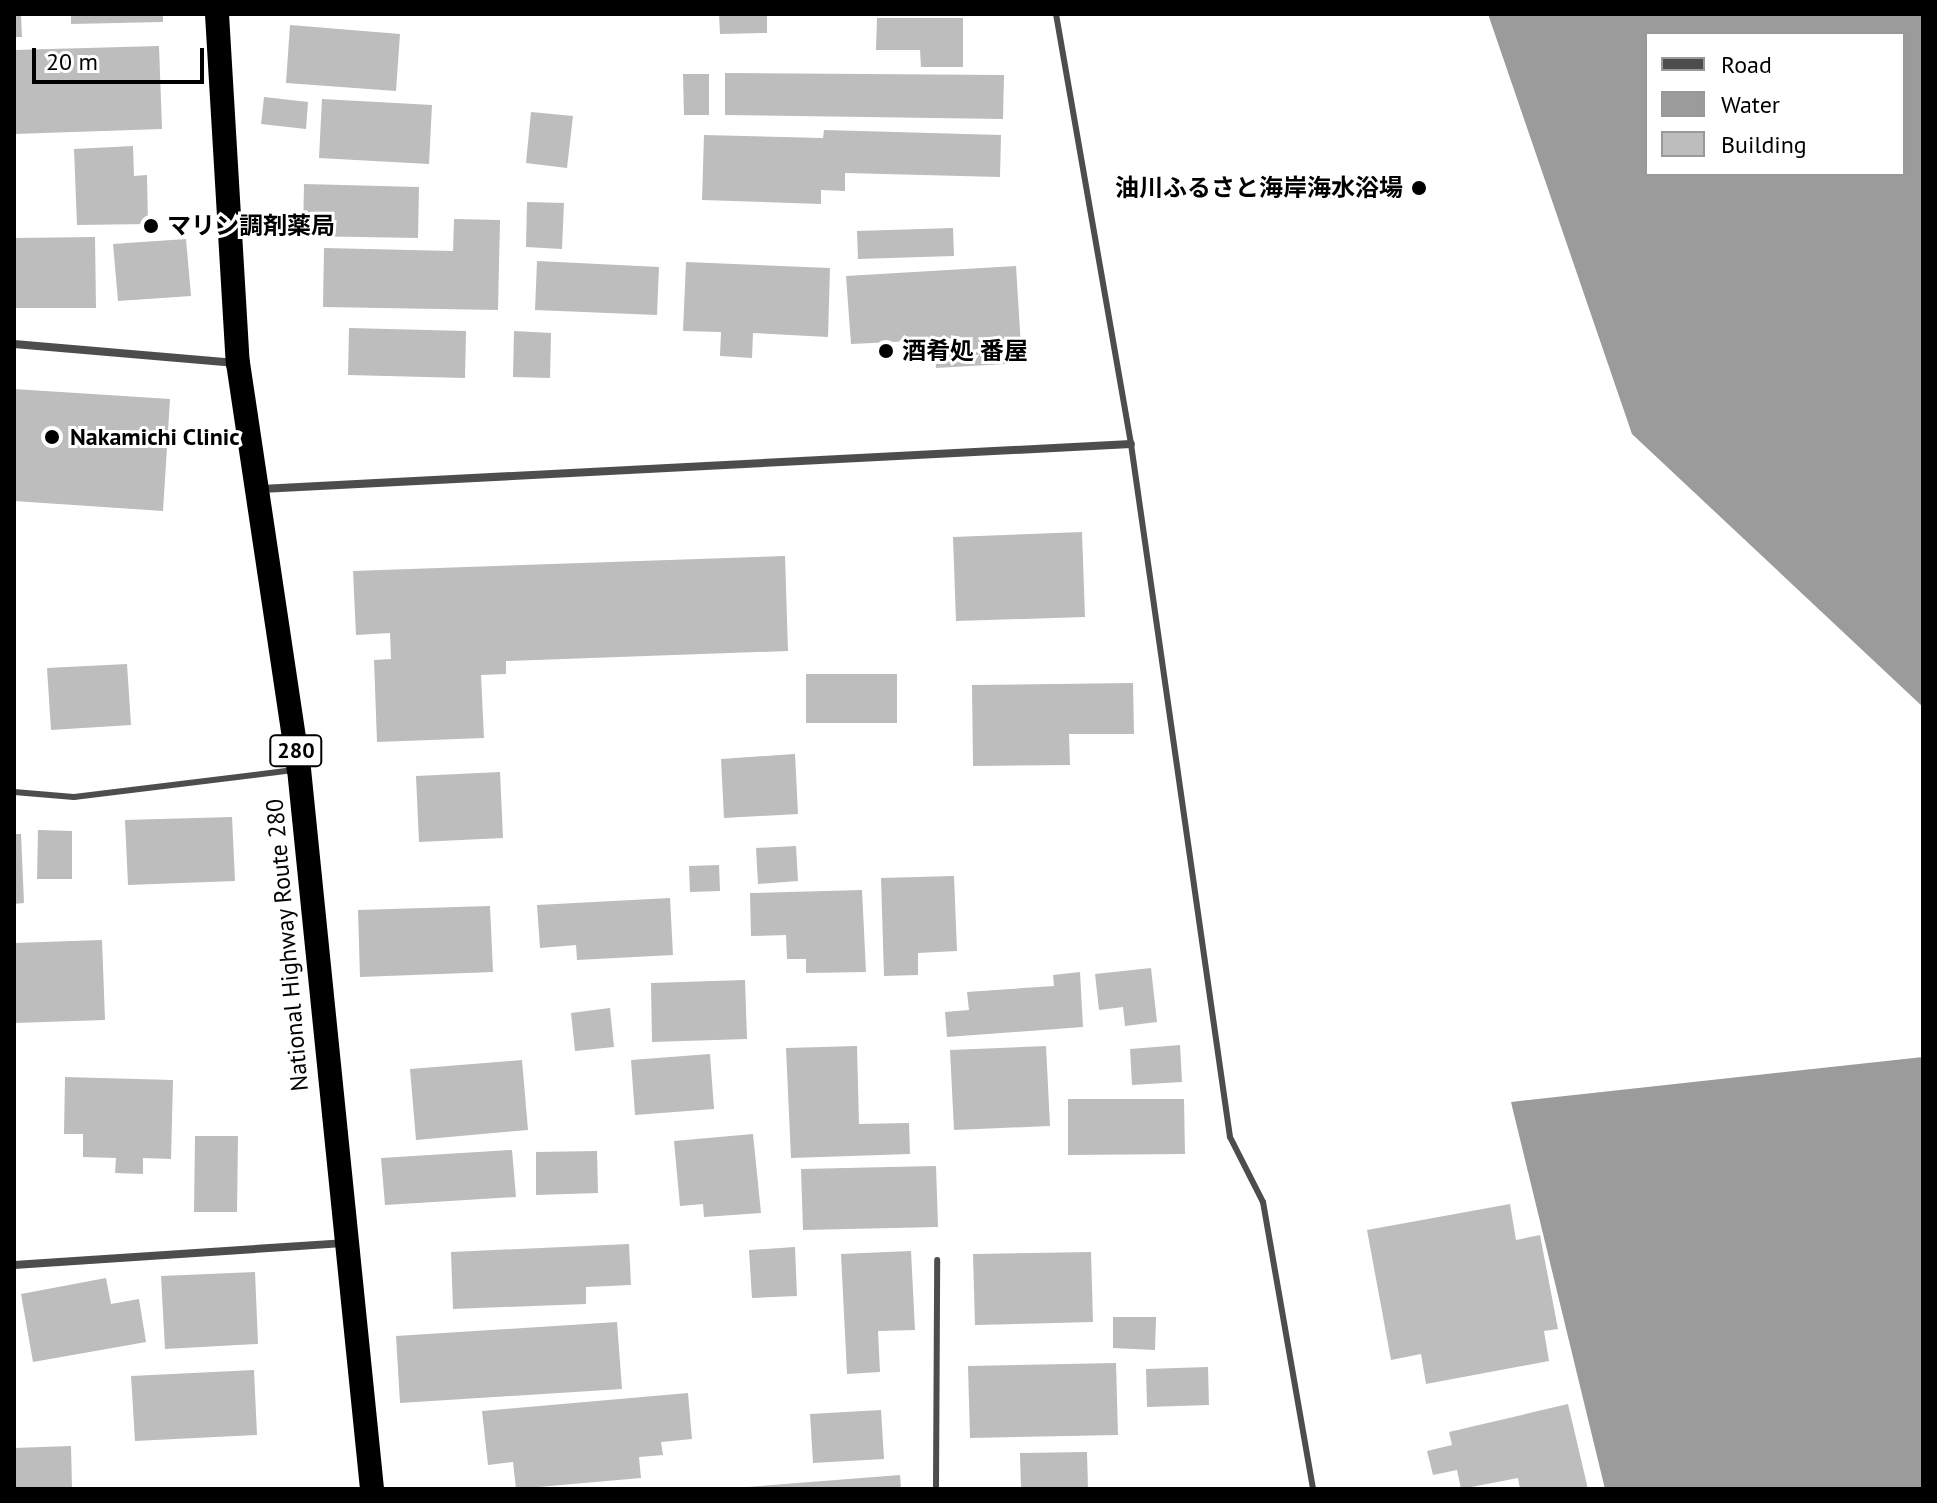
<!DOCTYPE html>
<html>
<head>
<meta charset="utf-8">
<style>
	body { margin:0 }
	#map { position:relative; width:1937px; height:1503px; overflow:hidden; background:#fff; font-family:"PT Sans","Noto Sans JP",sans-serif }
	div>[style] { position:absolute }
	.water>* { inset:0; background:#9b9b9b }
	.building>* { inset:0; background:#bdbdbd }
	.lane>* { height:6px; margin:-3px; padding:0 3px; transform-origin:3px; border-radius:3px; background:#4d4d4d }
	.street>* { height:8px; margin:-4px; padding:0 4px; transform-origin:4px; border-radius:4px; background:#4d4d4d }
	.highway>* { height:24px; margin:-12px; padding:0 12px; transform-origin:12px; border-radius:12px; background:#000 }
	.dots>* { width:22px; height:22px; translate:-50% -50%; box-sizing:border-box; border:4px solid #fff; border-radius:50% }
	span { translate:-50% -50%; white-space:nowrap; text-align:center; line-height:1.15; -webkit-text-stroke:6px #fff; paint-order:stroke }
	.shield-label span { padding:2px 6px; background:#fff; border:2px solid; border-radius:6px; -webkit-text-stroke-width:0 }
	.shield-label { font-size:22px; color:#000; font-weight:700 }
	.poi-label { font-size:24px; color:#000; font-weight:700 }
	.right { translate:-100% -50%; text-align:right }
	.left { translate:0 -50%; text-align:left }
	.street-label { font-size:24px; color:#000 }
	.frame { position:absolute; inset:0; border:16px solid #000; pointer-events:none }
	.legend { position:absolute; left:1645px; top:32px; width:260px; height:144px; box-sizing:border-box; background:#fff; border:2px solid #999; margin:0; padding:10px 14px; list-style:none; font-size:24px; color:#000 }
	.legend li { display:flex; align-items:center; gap:16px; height:40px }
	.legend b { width:40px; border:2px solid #999 }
	.scale { position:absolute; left:32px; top:48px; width:172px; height:36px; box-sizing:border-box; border:4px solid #000; border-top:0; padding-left:10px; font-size:24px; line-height:28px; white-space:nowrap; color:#000; -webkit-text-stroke:6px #fff; paint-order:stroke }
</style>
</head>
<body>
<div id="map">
	<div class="water">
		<div style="clip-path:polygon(evenodd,1488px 14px,1923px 14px,1923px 707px,1632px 434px,1488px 14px,1647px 34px,1903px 34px,1903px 174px,1647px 174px,1647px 34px)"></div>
		<div style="clip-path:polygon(1923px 1057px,1923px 1489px,1605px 1489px,1511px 1102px)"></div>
	</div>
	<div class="building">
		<div style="clip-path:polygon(14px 14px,21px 14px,22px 37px,14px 37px)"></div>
		<div style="clip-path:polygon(71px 14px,163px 14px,163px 22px,71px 24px)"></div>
		<div style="clip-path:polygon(719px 14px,767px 14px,767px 33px,720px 34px)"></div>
		<div style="clip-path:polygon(877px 18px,963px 18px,963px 67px,921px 67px,920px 50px,876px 50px)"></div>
		<div style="clip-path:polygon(290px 25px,400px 34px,396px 91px,286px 83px)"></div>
		<div style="clip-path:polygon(159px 46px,162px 129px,14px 134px,14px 50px)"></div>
		<div style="clip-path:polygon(725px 73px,1004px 75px,1003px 119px,725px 115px)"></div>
		<div style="clip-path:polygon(683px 74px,709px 74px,709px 115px,684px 115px)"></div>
		<div style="clip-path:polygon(264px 97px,308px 102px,306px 129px,261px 124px)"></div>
		<div style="clip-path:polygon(322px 99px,432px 105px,429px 164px,319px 158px)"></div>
		<div style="clip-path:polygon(531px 112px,573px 116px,567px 168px,526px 163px)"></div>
		<div style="clip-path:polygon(824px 130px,1001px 135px,1000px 177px,845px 173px,845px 191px,821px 190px,821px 204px,702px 200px,704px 135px,823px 138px)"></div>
		<div style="clip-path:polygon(133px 146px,134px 176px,147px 175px,148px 224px,77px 225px,74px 149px)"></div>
		<div style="clip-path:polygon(304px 184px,419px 187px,418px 238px,303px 236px)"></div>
		<div style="clip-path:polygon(527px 202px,564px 203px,562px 249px,526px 247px)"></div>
		<div style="clip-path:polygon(454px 219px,500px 220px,498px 310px,323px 307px,324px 248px,453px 251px)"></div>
		<div style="clip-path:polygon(953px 228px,954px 256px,858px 259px,857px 231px)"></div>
		<div style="clip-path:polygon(95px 237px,96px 308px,14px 308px,14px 238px)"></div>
		<div style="clip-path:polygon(186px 239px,191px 296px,118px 301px,113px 244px)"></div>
		<div style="clip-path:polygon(537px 261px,659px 267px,657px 315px,535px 310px)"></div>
		<div style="clip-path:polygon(686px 262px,830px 268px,828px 337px,753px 333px,752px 358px,720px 356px,721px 332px,683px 331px)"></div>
		<div style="clip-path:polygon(1016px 266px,1022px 363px,936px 368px,934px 340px,851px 344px,846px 276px)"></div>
		<div style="clip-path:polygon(349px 328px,466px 331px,465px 378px,348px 375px)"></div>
		<div style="clip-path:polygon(514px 331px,551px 333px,550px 378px,513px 377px)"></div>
		<div style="clip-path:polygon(14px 389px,170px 399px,163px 511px,14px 501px)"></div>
		<div style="clip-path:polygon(1082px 532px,1085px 617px,956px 621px,953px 537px)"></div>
		<div style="clip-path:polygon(785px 556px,788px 651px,506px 661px,506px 674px,481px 675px,484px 738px,377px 742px,374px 660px,391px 659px,390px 633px,356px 635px,353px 571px)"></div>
		<div style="clip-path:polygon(127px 664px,131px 725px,51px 730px,47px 668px)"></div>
		<div style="clip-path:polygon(806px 674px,897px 674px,897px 723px,806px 723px)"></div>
		<div style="clip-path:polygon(1133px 683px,1134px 734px,1069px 734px,1070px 765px,973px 766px,972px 685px)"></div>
		<div style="clip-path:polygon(795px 754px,798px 814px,724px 818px,721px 759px)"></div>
		<div style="clip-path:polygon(500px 772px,503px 838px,419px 842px,416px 776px)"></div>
		<div style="clip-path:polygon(232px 817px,235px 881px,128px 885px,125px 820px)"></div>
		<div style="clip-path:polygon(38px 830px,72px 831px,72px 879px,37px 879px)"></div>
		<div style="clip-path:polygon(14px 834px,21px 834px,24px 903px,14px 904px)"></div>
		<div style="clip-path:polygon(796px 846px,798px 881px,758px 884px,756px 848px)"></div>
		<div style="clip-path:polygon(719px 865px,720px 891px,690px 892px,689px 866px)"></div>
		<div style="clip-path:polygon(954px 876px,957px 951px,918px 953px,918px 975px,884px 976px,881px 878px)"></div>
		<div style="clip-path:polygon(862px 890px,866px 972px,806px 973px,806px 959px,787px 959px,786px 935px,751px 936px,750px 893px)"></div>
		<div style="clip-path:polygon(670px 898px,673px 955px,577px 960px,576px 945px,540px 948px,537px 905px)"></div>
		<div style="clip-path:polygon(490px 906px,493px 972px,360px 977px,358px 910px)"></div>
		<div style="clip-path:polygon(102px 940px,105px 1020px,14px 1023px,14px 943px)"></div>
		<div style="clip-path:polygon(1151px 968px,1157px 1022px,1125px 1026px,1123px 1007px,1099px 1010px,1095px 974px)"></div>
		<div style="clip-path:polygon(1080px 972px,1083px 1027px,947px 1037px,945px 1012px,969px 1010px,967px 992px,1054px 986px,1053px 975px)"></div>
		<div style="clip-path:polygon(745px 980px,747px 1039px,652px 1042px,651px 983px)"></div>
		<div style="clip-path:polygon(610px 1008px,614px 1047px,575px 1051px,571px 1013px)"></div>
		<div style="clip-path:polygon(1180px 1045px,1182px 1082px,1132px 1085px,1130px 1049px)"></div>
		<div style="clip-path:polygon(857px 1046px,859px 1124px,909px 1123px,910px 1154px,791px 1158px,786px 1048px)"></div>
		<div style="clip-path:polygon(1046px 1046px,1050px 1126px,954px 1130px,950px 1050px)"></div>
		<div style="clip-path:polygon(710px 1054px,714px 1109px,635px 1115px,631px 1060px)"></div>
		<div style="clip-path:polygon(522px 1060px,528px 1130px,416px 1140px,410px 1069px)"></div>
		<div style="clip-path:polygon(65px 1077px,173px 1080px,171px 1159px,143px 1158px,143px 1174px,115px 1173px,116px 1158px,83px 1157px,83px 1134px,64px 1134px)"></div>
		<div style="clip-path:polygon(1068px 1099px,1184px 1099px,1185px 1154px,1068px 1155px)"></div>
		<div style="clip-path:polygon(753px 1134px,761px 1213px,704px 1217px,703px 1204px,680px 1206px,674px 1141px)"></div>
		<div style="clip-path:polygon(195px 1136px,238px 1136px,237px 1212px,194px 1212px)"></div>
		<div style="clip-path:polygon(512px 1150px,516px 1197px,385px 1205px,381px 1158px)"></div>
		<div style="clip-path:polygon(597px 1151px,598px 1193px,536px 1195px,536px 1152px)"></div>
		<div style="clip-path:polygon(936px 1166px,938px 1227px,803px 1230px,801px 1169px)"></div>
		<div style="clip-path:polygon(1510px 1204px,1516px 1240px,1540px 1235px,1558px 1329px,1544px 1331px,1549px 1361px,1426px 1384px,1421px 1354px,1391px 1360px,1367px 1230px)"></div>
		<div style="clip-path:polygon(629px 1244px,631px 1285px,586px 1287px,586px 1304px,453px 1309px,451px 1252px)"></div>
		<div style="clip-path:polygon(795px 1247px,797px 1296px,752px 1298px,749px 1250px)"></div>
		<div style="clip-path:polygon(911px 1251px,915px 1330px,878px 1331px,880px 1372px,847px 1374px,841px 1254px)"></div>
		<div style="clip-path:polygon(1091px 1252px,1093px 1322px,975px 1325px,973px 1254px)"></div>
		<div style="clip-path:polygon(255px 1272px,258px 1344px,165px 1349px,161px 1276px)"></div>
		<div style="clip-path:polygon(106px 1278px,111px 1304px,139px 1299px,146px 1342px,33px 1362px,21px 1294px)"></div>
		<div style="clip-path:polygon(1113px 1317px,1156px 1317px,1155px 1350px,1113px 1348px)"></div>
		<div style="clip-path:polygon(617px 1322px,622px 1389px,400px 1403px,396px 1336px)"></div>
		<div style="clip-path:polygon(1116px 1363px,1118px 1435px,970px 1438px,968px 1366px)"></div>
		<div style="clip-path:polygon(1208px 1367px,1209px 1405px,1147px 1407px,1146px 1369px)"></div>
		<div style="clip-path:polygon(254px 1370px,257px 1435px,135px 1441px,131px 1376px)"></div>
		<div style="clip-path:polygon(688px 1393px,692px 1439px,661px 1442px,663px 1455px,639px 1457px,641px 1478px,516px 1489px,513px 1462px,488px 1465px,482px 1411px)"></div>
		<div style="clip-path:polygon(1568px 1404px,1588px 1489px,1520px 1489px,1518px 1478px,1461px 1489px,1457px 1470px,1433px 1475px,1427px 1451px,1452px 1445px,1449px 1432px)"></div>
		<div style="clip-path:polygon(881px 1410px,884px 1459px,813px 1463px,810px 1414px)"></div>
		<div style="clip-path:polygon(71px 1446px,72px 1489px,14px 1489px,14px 1448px)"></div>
		<div style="clip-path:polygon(1087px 1452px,1088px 1489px,1021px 1489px,1020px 1453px)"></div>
		<div style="clip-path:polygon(900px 1475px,901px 1489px,747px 1489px,747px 1487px)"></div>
	</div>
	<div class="lane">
		<div style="left:1056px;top:14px;width:436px;rotate:80.1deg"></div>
		<div style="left:1131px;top:444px;width:700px;rotate:81.87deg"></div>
		<div style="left:1230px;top:1137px;width:73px;rotate:63.1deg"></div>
		<div style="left:1263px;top:1202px;width:291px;rotate:80.1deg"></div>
		<div style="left:14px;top:792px;width:60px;rotate:4.8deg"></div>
		<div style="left:74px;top:797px;width:223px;rotate:-7deg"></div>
		<div style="left:936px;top:1489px;width:229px;rotate:-89.7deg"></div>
	</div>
	<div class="street">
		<div style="left:14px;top:344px;width:223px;rotate:4.9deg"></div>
		<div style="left:261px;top:489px;width:871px;rotate:-2.96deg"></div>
		<div style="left:14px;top:1265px;width:330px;rotate:-3.8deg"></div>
	</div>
	<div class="highway">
		<div style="left:217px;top:14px;width:350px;rotate:86.6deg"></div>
		<div style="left:238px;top:363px;width:411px;rotate:81.5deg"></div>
		<div style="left:299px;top:769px;width:724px;rotate:84.21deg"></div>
	</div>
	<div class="dots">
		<div style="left:1419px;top:188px;background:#000"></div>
		<div style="left:151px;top:226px;background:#000"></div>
		<div style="left:886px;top:351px;background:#000"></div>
		<div style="left:52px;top:437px;background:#000"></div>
	</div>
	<div class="shield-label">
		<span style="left:296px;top:751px">280</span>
	</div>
	<div class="poi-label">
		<span class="right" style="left:1403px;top:188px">油川ふるさと海岸海水浴場</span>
		<span class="left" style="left:167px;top:226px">マリン調剤薬局</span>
		<span class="left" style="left:902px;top:351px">酒肴処 番屋</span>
		<span class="left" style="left:70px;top:437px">Nakamichi Clinic</span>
	</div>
	<div class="street-label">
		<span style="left:287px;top:945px;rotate:-95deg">National Highway Route 280</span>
	</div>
	<div class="frame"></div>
	<ul class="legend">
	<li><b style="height:10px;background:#4d4d4d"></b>Road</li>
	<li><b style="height:22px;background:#9b9b9b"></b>Water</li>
	<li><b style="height:22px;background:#bdbdbd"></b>Building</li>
	</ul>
	<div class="scale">20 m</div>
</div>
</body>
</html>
